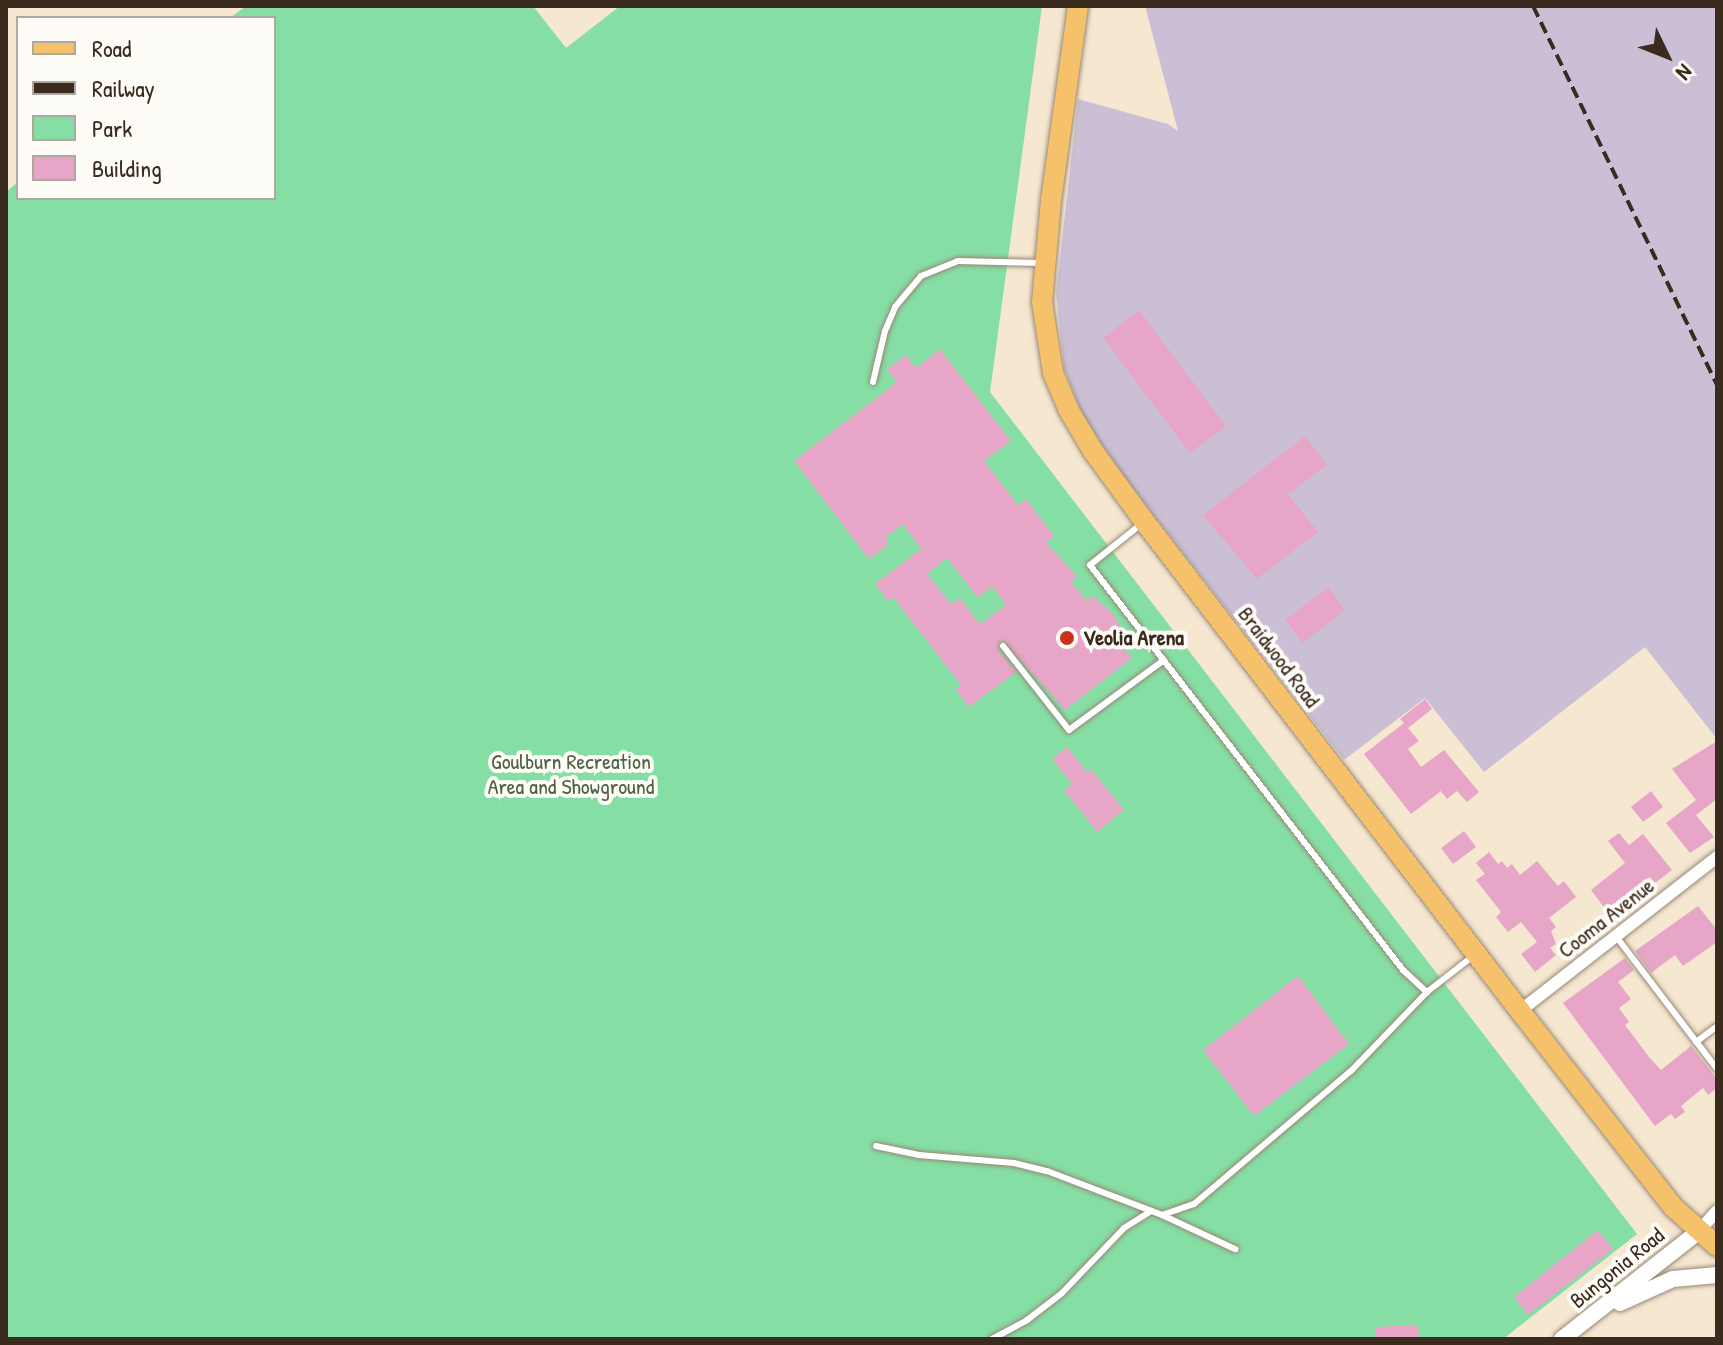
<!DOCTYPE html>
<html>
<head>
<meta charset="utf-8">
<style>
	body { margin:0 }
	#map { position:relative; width:1723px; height:1345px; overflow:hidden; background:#f5e7d0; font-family:"Patrick Hand",sans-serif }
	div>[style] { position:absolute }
	.industrial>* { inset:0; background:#cbbfd6 }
	.green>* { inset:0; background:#85dea4 }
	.building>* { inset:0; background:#e7a6c7 }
	.roads { filter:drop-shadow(0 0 2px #988877) drop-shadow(0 0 2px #988877) }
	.service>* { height:6px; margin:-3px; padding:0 3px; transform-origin:3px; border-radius:3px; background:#fff }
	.minor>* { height:12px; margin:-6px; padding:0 6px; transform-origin:6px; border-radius:6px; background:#fff }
	.tertiary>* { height:16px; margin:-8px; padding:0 8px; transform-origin:8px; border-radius:8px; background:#fff }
	.primary>* { height:20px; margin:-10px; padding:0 10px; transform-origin:10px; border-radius:10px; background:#f5c16b }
	.rail>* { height:4px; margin-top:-2px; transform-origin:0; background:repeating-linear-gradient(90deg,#3b2a1e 0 12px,transparent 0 18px) }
	.dots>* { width:22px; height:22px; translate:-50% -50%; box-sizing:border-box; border:4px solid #fdfcf7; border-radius:50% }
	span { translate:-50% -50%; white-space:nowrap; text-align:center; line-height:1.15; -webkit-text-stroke:8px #fdfcf7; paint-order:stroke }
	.poi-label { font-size:22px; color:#3b2a1e; font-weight:700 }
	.left { translate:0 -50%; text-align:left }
	.street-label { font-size:22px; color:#3b2a1e }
	.park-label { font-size:22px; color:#516046 }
	.frame { position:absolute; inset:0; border:8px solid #3b2a1e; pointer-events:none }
	.legend { position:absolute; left:16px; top:16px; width:260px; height:184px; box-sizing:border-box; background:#fdfcf7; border:2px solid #afa8a0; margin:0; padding:10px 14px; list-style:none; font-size:24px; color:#3b2a1e }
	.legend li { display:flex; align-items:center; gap:16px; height:40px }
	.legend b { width:40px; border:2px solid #afa8a0 }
	.north { position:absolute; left:1627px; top:16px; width:80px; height:80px; -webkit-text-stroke:6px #fdfcf7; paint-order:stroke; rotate:133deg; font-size:22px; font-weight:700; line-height:32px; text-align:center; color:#3b2a1e }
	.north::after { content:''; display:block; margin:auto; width:28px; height:36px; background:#3b2a1e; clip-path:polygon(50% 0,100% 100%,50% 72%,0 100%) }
</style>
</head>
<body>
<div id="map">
	<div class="industrial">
		<div style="clip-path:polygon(1145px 6px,1717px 6px,1717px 739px,1645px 647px,1484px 772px,1425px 698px,1344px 760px,1121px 473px,1084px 418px,1064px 368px,1056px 294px,1078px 99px,1168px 124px,1178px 131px)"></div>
	</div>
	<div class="green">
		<div style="clip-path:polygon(246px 6px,533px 6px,566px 48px,620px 6px,1042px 6px,990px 392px,1637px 1234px,1503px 1339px,6px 1339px,6px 192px,18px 182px,18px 198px,274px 198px,274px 18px,230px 18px)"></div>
	</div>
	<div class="building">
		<div style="clip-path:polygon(1139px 310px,1226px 426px,1190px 453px,1103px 338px)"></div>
		<div style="clip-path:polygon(evenodd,940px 349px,1011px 441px,984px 461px,1018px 505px,1026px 499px,1054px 536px,1046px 543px,1077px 576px,1071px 582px,1087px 601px,1093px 596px,1114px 615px,1129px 642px,1123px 647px,1132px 658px,1065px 710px,1003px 640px,997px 648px,1016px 672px,969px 707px,956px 690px,961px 685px,893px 597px,888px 601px,875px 584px,921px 549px,903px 524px,885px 538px,889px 544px,869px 559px,794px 461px,897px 382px,887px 369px,906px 355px,916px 368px,940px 349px,947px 558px,978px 598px,992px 586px,1006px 605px,980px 624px,960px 598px,951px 604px,927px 574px,947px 558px)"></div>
		<div style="clip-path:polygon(1305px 436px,1327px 465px,1288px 494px,1318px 532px,1257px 579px,1203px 515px)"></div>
		<div style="clip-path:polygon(1328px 587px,1345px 610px,1303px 643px,1285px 620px)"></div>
		<div style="clip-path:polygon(1425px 699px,1432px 709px,1408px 728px,1419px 741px,1408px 749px,1421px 767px,1444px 750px,1479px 792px,1467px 802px,1457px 791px,1447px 799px,1441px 791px,1411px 814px,1364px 754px,1404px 723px,1400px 719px)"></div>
		<div style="clip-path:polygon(1717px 741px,1717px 799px,1696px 815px,1714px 837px,1690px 853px,1666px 823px,1696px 800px,1672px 769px)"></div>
		<div style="clip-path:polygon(1067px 747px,1087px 772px,1091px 769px,1124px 810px,1097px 832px,1064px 790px,1072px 784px,1052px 759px)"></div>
		<div style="clip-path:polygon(1651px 791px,1663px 807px,1643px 822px,1631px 807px)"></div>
		<div style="clip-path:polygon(1464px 831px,1476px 847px,1453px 864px,1441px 848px)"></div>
		<div style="clip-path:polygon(1619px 833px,1629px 845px,1643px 834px,1672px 870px,1655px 883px,1650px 877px,1606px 910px,1591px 890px,1625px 863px,1608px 841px)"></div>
		<div style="clip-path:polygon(1489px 852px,1498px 864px,1502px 861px,1507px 868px,1512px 864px,1520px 875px,1537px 861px,1558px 886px,1564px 881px,1576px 897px,1549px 918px,1556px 927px,1551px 931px,1556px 944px,1550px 948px,1556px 955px,1535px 972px,1521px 954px,1537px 942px,1521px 922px,1508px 932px,1496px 917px,1501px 912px,1476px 880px,1485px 874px,1476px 863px)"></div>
		<div style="clip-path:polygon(1698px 906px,1717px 930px,1717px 942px,1683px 966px,1675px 955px,1651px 973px,1635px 951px)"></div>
		<div style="clip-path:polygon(1625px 958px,1634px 970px,1618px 982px,1631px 999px,1619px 1008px,1629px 1022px,1625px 1025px,1649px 1057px,1661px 1070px,1691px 1046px,1717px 1079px,1717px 1088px,1708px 1095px,1703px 1088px,1681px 1106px,1685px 1112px,1675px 1119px,1671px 1114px,1655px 1126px,1563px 1003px)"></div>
		<div style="clip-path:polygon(1298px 976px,1349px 1044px,1254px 1116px,1203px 1050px)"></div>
		<div style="clip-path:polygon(1598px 1230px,1613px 1249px,1528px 1315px,1514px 1297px)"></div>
		<div style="clip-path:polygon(1418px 1325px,1419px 1339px,1376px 1339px,1376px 1327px)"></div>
	</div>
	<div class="roads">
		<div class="service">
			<div style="left:873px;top:382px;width:52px;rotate:-76.8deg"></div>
			<div style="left:885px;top:331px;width:26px;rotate:-67deg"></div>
			<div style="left:895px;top:307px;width:40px;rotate:-50deg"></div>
			<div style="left:921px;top:276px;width:40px;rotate:-22deg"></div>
			<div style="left:958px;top:261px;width:82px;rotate:1.4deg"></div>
			<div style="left:1140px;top:525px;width:64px;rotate:141.3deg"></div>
			<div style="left:1090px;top:565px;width:512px;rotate:52.3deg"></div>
			<div style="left:1403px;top:970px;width:33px;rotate:43deg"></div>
			<div style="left:1003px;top:646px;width:107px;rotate:51.8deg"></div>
			<div style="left:1069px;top:730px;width:118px;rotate:-36.4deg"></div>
			<div style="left:1615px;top:935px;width:168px;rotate:52.7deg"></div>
			<div style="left:1696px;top:1042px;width:26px;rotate:-37deg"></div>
			<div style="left:876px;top:1146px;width:44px;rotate:11.8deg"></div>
			<div style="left:919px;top:1155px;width:95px;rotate:4.8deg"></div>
			<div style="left:1014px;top:1163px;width:34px;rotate:14deg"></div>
			<div style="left:1047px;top:1171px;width:123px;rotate:20.9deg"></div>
			<div style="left:1162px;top:1215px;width:81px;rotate:25deg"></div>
			<div style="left:1162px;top:1215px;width:34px;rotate:-19deg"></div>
			<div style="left:1194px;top:1204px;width:206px;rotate:-40.3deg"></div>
			<div style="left:1351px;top:1071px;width:110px;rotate:-46.1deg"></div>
			<div style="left:1427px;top:992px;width:58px;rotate:-38deg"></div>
			<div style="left:992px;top:1339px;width:40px;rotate:-28deg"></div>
			<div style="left:1027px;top:1320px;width:43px;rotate:-37.4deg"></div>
			<div style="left:1061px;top:1294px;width:91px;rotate:-46.3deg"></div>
			<div style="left:1124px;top:1228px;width:32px;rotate:-32deg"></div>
		</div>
		<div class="minor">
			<div style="left:1520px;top:1011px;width:250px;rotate:-38deg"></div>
			<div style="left:1698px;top:1232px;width:28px;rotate:-48deg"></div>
		</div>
		<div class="tertiary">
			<div style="left:1620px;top:1303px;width:58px;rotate:-24.4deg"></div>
			<div style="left:1673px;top:1279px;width:44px;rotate:-5.2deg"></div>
			<div style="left:1562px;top:1339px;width:173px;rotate:-38.2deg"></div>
		</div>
		<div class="primary">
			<div style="left:1078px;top:6px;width:196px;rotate:97.9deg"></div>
			<div style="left:1051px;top:200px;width:102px;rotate:95deg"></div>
			<div style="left:1042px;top:302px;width:72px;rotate:81.2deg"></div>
			<div style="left:1053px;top:373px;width:39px;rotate:67deg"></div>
			<div style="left:1068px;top:409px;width:49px;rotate:59.2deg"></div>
			<div style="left:1093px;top:451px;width:87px;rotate:53.9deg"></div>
			<div style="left:1144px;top:521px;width:618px;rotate:52.5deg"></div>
			<div style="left:1520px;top:1011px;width:249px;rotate:52deg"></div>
			<div style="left:1673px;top:1207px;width:59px;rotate:41.6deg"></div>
		</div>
	</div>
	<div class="rail">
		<div style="left:1533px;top:6px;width:421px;rotate:64.1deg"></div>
	</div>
	<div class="dots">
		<div style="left:1067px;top:638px;background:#c8321e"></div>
	</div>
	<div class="poi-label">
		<span class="left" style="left:1083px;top:638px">Veolia Arena</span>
	</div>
	<div class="street-label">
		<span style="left:1279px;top:657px;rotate:53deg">Braidwood Road</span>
		<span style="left:1606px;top:918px;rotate:-38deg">Cooma Avenue</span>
		<span style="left:1617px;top:1268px;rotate:-39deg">Bungonia Road</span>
	</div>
	<div class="park-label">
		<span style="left:571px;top:774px">Goulburn Recreation<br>Area and Showground</span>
	</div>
	<div class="frame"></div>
	<ul class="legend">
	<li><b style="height:10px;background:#f5c16b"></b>Road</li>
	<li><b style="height:10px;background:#3b2a1e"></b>Railway</li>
	<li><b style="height:22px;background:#85dea4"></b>Park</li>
	<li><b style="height:22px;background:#e7a6c7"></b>Building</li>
	</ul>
	<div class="north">N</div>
</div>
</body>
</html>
